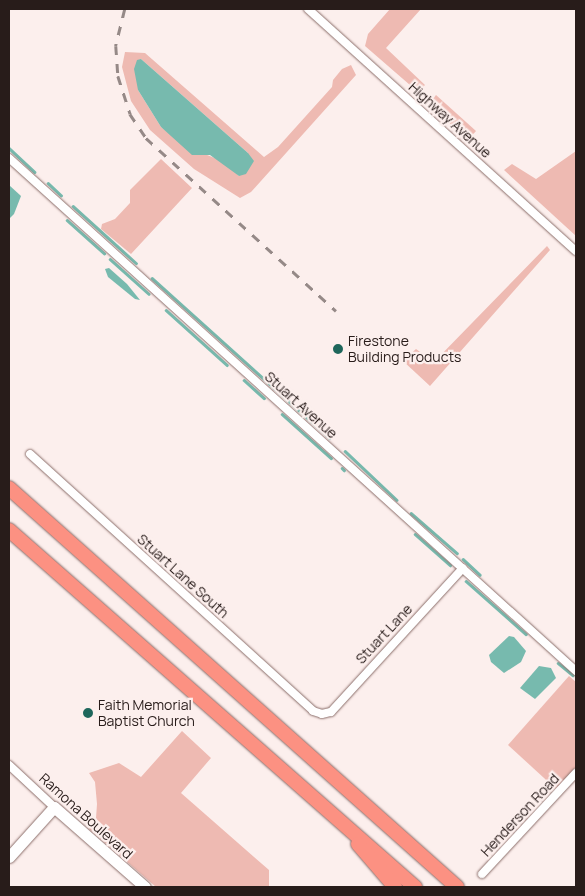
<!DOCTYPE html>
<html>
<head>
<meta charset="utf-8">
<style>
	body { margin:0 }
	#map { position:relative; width:585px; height:896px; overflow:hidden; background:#fcefed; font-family:Manrope,sans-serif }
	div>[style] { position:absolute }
	.green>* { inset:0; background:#eebab2 }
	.water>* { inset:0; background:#77baae }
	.stream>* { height:2.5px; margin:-1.25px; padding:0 1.25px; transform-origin:1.25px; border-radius:1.25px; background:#77baae }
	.roads { filter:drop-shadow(0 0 1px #8b6e6a) drop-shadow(0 0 1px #8b6e6a) }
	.street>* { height:8px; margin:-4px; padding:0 4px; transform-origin:4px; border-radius:4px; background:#fff }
	.secondary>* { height:11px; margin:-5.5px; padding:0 5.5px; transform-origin:5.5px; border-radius:5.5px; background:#fff }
	.highway>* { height:14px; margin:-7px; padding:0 7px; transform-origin:7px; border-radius:7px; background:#fc9182 }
	.rail>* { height:2.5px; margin-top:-1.25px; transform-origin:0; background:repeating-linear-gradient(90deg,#958987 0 9px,transparent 0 18px) }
	.dots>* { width:14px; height:14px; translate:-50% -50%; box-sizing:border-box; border:2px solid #fcefed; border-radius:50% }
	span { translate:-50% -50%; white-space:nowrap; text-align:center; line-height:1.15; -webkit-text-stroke:4.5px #fcefed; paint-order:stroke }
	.street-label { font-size:14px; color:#281c1a }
	.poi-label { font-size:14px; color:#281c1a }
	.left { translate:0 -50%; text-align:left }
	.frame { position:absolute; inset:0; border:10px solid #281c1a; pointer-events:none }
</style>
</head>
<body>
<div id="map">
	<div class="green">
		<div style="clip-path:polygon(390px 9px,421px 9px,386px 48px,425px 85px,418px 92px,365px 46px,368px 34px)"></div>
		<div style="clip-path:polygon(evenodd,125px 52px,145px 53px,264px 157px,278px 147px,332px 87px,333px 80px,342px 69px,351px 65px,356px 75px,251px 192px,240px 198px,194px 169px,150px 130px,131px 101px,122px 67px,125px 52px,141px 59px,248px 153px,239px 176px,222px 161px,185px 146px,161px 127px,138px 90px,141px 59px)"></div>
		<div style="clip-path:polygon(436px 95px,476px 131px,468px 140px,435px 110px,431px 101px)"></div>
		<div style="clip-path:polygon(576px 151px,576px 236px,504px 170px,512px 164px,536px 179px)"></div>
		<div style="clip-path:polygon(161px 159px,192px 188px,131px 254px,101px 229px,102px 224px,115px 219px,130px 203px,130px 190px)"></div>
		<div style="clip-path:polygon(547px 246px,550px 250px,430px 386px,403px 361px,416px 349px,434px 362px)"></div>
		<div style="clip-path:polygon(569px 676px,576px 682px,576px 767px,556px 789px,508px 745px)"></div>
		<div style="clip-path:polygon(182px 731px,211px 758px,181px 793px,269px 870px,269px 887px,156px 887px,89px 829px,96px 818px,97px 804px,95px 782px,89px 773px,119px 763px,141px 777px)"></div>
	</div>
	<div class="water">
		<div style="clip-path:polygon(141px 59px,248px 153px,254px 161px,246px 174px,239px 176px,210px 155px,192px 155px,161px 127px,138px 90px,134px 69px,137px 60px)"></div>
		<div style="clip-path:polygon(9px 185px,21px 196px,14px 214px,9px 219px)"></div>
		<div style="clip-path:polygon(109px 268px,127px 284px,140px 300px,135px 299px,108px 277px,105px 269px)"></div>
		<div style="clip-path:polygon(509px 636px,514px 637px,526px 651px,521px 662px,504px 673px,491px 662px,489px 655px)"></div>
		<div style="clip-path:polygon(539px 666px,551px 668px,556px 678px,535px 699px,520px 688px)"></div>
	</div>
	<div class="stream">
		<div style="left:9px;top:148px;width:35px;rotate:43deg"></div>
		<div style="left:48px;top:183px;width:18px;rotate:43deg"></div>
		<div style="left:73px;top:206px;width:85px;rotate:42.1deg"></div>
		<div style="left:67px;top:220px;width:50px;rotate:41.7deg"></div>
		<div style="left:110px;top:259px;width:52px;rotate:41.9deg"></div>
		<div style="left:152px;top:278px;width:239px;rotate:42deg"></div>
		<div style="left:166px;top:310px;width:82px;rotate:42deg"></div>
		<div style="left:244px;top:380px;width:27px;rotate:42deg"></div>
		<div style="left:282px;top:414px;width:66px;rotate:41.9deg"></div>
		<div style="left:345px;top:451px;width:71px;rotate:43.3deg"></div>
		<div style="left:342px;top:468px;width:3px;rotate:45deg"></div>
		<div style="left:411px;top:513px;width:61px;rotate:41deg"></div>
		<div style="left:415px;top:534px;width:47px;rotate:41.5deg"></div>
		<div style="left:463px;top:559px;width:23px;rotate:43deg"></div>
		<div style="left:466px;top:581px;width:80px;rotate:41.5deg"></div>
		<div style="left:558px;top:663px;width:19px;rotate:39deg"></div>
	</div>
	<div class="roads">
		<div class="street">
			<div style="left:308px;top:9px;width:361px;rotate:42.1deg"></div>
			<div style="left:9px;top:158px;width:765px;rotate:42.14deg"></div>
			<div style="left:30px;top:454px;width:382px;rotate:42.2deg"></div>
			<div style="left:313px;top:711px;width:9px;rotate:18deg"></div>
			<div style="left:322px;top:714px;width:9px;rotate:-13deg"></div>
			<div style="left:331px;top:712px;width:195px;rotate:-47.5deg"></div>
			<div style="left:9px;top:765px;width:62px;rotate:43deg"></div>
			<div style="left:482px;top:874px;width:138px;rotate:-47.1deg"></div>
		</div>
		<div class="secondary">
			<div style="left:9px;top:857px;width:67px;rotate:-48deg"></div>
			<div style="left:54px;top:807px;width:121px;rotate:41.3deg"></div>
		</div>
		<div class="highway">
			<div style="left:9px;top:488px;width:600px;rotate:41.69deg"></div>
			<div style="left:9px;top:530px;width:541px;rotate:41.33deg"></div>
			<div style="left:358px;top:844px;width:57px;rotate:49.3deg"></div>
		</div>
	</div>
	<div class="rail">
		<div style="left:125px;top:9px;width:38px;rotate:104deg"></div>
		<div style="left:116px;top:46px;width:30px;rotate:86deg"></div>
		<div style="left:118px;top:76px;width:40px;rotate:72deg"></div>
		<div style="left:130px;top:114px;width:29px;rotate:56deg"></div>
		<div style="left:146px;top:138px;width:257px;rotate:42.3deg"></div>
	</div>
	<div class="dots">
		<div style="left:338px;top:349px;background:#1e665b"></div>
		<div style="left:88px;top:713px;background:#1e665b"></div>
	</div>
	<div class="street-label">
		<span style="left:450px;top:120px;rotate:42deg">Highway Avenue</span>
		<span style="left:301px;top:405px;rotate:42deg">Stuart Avenue</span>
		<span style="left:183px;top:576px;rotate:42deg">Stuart Lane South</span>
		<span style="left:384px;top:634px;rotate:-47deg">Stuart Lane</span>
		<span style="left:520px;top:815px;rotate:-47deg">Henderson Road</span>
		<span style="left:86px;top:816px;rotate:42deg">Ramona Boulevard</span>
	</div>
	<div class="poi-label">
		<span class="left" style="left:348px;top:349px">Firestone<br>Building Products</span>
		<span class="left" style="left:98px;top:713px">Faith Memorial<br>Baptist Church</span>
	</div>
	<div class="frame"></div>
</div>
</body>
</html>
